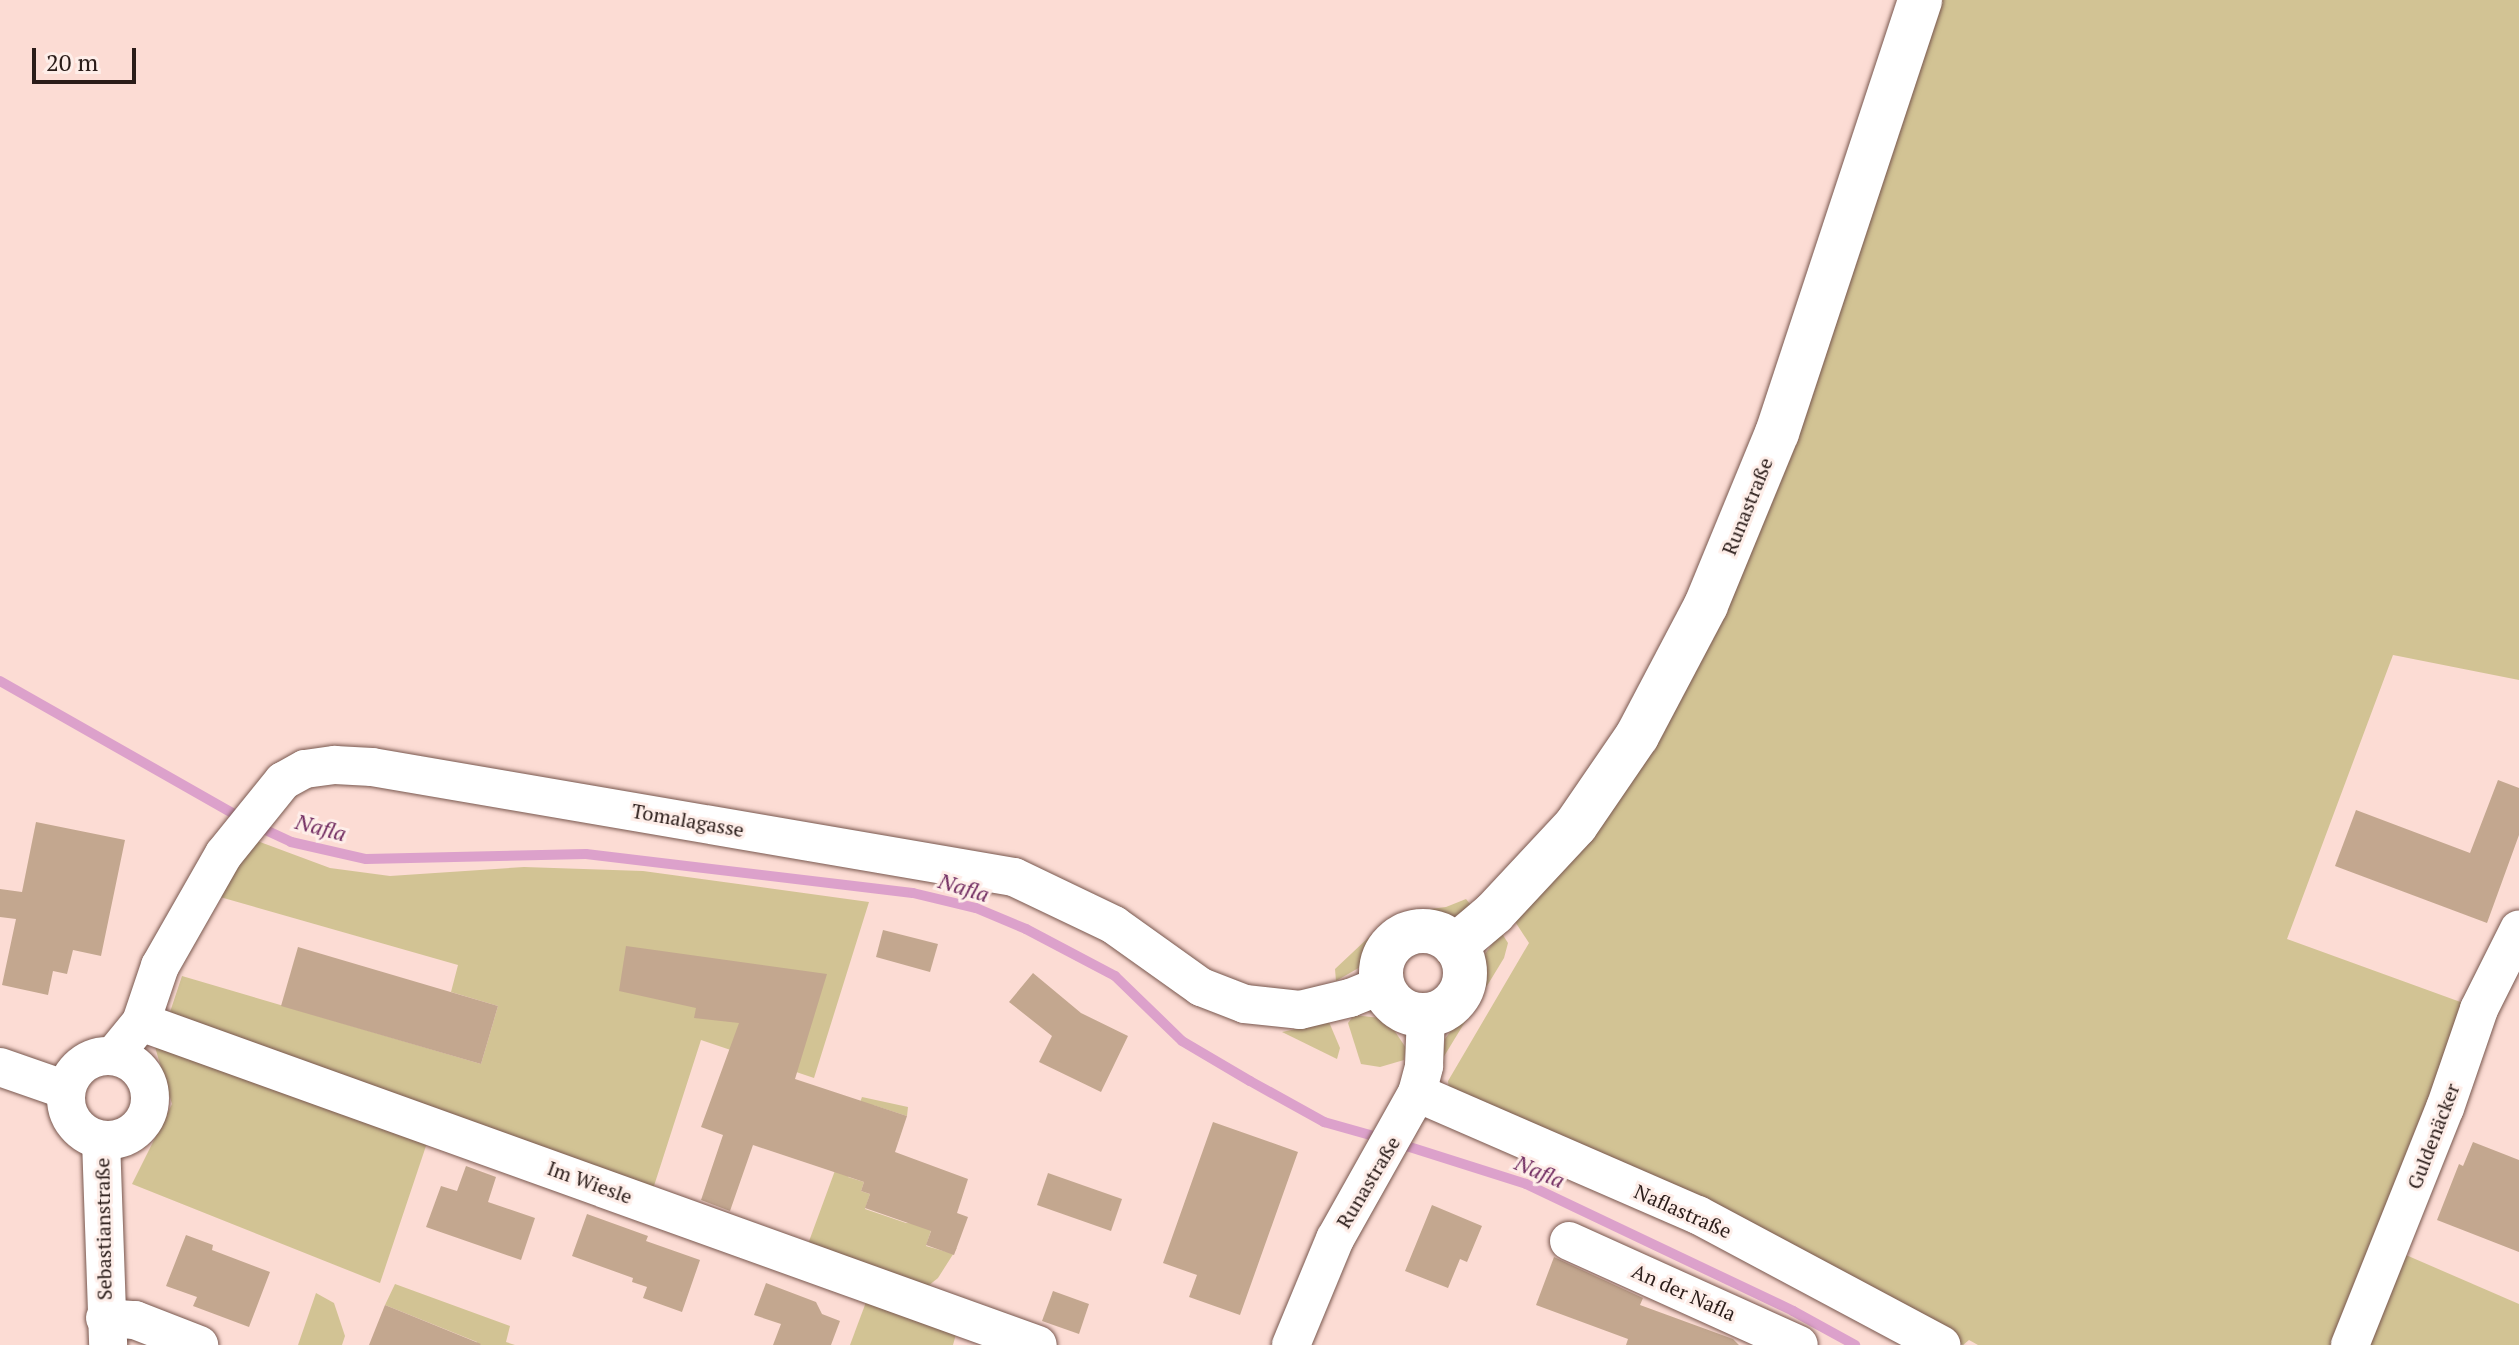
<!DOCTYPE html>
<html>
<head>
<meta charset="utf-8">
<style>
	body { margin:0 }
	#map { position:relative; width:2519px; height:1345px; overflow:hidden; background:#fcdcd4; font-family:"PT Serif",serif }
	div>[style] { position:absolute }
	.green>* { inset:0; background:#d2c394 }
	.stream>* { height:10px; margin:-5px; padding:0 5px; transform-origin:5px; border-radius:5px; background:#dca1cb }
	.building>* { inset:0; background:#c3a78f }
	.roads { filter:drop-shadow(0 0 2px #78574e) drop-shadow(0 0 2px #78574e) }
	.minor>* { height:38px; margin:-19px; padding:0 19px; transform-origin:19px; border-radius:19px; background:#fff }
	.minor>.ring { margin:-19px; padding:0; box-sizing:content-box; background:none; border:38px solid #fff; border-radius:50% }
	.tertiary>* { height:44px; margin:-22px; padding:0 22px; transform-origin:22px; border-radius:22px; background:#fff }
	.tertiary>.ring { margin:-22px; padding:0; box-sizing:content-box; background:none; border:44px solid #fff; border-radius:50% }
	span { translate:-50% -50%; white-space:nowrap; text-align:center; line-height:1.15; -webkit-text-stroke:6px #feeee9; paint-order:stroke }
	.street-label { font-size:20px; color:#2a1c19 }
	.water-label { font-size:22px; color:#712c61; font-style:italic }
	.scale { position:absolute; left:32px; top:48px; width:104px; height:36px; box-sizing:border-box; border:4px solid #2a1c19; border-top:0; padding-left:10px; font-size:24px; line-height:28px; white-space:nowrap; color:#2a1c19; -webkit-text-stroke:6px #feeee9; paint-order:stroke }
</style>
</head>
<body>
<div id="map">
	<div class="green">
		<div style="clip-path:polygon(1939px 0,2519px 0,2519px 680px,2393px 655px,2287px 939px,2466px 1004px,2340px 1345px,1978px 1345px,1969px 1340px,1963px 1345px,1827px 1269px,1449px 1089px,1448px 1081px,1529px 943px,1514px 920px,1592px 832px)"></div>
		<div style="clip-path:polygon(249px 838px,330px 868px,390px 876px,524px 867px,643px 871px,869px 902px,814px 1078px,701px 1040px,653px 1189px,504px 1139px,170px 1012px,182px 976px,481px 1064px,498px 1006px,451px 992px,458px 965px,220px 897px)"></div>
		<div style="clip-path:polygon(1466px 899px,1471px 905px,1454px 917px,1414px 918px,1386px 930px,1362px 966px,1336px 981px,1335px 969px,1385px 922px,1407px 912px,1446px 907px)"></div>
		<div style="clip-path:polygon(1501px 932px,1508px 943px,1504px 958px,1443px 1058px,1445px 1039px,1478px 993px,1482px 958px)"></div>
		<div style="clip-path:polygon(1354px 1015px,1380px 1018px,1392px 1027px,1406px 1048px,1404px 1060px,1380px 1067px,1361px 1064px,1348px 1023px)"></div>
		<div style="clip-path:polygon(1329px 1022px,1340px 1048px,1337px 1059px,1282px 1032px)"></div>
		<div style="clip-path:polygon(155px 1047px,429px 1137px,380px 1283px,132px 1184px,172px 1104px)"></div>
		<div style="clip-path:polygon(862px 1097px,908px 1107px,907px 1116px,873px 1105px,848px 1177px,864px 1182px,861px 1191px,870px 1194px,865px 1209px,906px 1223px,933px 1224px,926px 1246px,947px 1252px,957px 1248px,938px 1278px,928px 1286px,808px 1244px)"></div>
		<div style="clip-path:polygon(2399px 1252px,2519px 1304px,2519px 1345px,2363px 1345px)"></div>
		<div style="clip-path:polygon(395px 1284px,510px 1326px,506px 1342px,515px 1345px,477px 1345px,477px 1342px,385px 1305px)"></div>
		<div style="clip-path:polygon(316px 1293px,334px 1303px,345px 1336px,342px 1345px,298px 1345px)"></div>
		<div style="clip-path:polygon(869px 1294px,958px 1327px,953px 1345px,850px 1345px)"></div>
	</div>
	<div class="stream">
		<div style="left:0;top:681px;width:279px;rotate:29.6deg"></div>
		<div style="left:257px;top:826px;width:38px;rotate:25deg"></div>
		<div style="left:291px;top:842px;width:77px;rotate:12.8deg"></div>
		<div style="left:366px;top:859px;width:220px;rotate:-1.3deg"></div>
		<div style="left:586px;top:854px;width:329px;rotate:6.8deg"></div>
		<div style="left:913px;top:893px;width:65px;rotate:13.4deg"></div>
		<div style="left:976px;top:908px;width:54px;rotate:22.8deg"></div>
		<div style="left:1026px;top:929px;width:101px;rotate:27.8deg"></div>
		<div style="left:1115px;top:976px;width:93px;rotate:44.1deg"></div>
		<div style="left:1182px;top:1041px;width:79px;rotate:30.5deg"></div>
		<div style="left:1250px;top:1081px;width:85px;rotate:29deg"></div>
		<div style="left:1324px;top:1122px;width:59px;rotate:15.7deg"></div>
		<div style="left:1397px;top:1143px;width:135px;rotate:17.6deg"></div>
		<div style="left:1526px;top:1184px;width:296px;rotate:25.4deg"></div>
		<div style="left:1793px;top:1311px;width:71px;rotate:28.7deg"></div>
	</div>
	<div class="building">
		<div style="clip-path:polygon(2498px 780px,2519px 788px,2519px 835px,2487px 923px,2335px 866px,2356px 810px,2470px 853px)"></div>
		<div style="clip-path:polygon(36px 822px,125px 840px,101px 956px,73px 950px,67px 974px,53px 971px,48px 995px,2px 985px,16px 919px,0 917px,0 889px,22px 892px)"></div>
		<div style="clip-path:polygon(883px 930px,938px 944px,930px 972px,876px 957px)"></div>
		<div style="clip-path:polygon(626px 946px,827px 974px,795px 1079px,907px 1116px,895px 1152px,968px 1179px,957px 1213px,968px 1217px,954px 1255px,926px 1245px,931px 1231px,865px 1208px,870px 1194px,861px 1191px,864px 1182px,753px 1145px,730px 1211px,701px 1200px,723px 1135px,701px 1127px,739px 1023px,694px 1018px,696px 1008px,619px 991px)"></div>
		<div style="clip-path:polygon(298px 947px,498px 1006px,481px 1064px,281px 1006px)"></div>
		<div style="clip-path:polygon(1033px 973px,1081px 1013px,1128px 1036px,1101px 1092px,1039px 1062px,1052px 1036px,1009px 1002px)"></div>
		<div style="clip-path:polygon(1213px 1122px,1298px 1152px,1240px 1315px,1189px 1297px,1197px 1275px,1163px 1263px)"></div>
		<div style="clip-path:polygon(2473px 1142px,2519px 1160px,2519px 1252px,2437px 1220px,2459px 1164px,2463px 1166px)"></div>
		<div style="clip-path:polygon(466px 1166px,496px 1177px,488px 1202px,535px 1218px,521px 1260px,426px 1227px,441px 1186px,457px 1191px)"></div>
		<div style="clip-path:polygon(1048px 1173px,1122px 1199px,1111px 1231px,1037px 1205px)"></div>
		<div style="clip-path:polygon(1432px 1205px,1482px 1226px,1467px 1262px,1460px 1259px,1448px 1288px,1405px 1271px)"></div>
		<div style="clip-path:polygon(587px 1214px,648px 1236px,646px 1241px,700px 1260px,682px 1312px,643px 1298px,647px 1287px,632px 1282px,633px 1278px,572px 1256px)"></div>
		<div style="clip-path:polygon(186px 1235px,213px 1245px,212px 1250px,270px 1272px,249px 1327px,193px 1306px,197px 1297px,166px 1286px)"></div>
		<div style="clip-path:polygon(1554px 1257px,1643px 1298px,1640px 1305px,1733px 1339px,1739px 1345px,1626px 1345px,1628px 1339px,1536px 1305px)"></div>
		<div style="clip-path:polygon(766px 1283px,816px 1302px,822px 1314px,840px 1321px,831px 1345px,773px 1345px,781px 1324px,754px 1315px)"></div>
		<div style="clip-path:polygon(1053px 1291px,1089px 1304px,1079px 1334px,1042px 1321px)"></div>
		<div style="clip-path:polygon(385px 1305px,481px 1344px,480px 1345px,369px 1345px)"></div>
	</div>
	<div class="roads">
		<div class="minor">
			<div style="left:141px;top:1022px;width:953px;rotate:19.8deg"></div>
			<div style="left:114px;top:1055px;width:43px;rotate:-50.7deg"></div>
			<div style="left:141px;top:1022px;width:59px;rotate:-71.3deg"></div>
			<div style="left:160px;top:966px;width:129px;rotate:-60.3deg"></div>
			<div style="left:224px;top:854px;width:94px;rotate:-51.1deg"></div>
			<div style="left:283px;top:781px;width:25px;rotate:-29deg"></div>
			<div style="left:305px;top:769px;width:30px;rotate:-8deg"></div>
			<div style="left:335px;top:765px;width:37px;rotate:3deg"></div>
			<div style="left:372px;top:767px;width:651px;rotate:9.72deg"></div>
			<div style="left:1014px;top:877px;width:111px;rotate:25.6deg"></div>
			<div style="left:1114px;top:925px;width:107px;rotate:35.5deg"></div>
			<div style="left:1201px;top:987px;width:47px;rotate:21.1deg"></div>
			<div style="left:1245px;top:1004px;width:55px;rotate:6.2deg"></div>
			<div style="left:1300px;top:1010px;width:51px;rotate:-13.5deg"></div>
			<div style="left:1350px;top:998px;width:35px;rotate:-22deg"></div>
			<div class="ring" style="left:66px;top:1056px;width:46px;height:46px"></div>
			<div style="left:0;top:1067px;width:70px;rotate:19.2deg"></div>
			<div style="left:1417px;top:1093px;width:306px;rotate:23.5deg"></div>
			<div style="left:1698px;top:1215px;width:276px;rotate:28.1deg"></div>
			<div style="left:101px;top:1140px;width:205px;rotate:88deg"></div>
			<div style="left:1569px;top:1241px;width:252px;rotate:24.3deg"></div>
			<div style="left:105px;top:1318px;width:30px;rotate:4deg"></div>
			<div style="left:135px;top:1320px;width:69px;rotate:21.3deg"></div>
			<div style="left:1291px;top:1345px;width:115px;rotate:-67.5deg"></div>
			<div style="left:1335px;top:1239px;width:167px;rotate:-60.7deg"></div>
			<div style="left:1417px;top:1093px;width:28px;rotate:-75deg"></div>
			<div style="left:1424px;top:1066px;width:51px;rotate:-87.8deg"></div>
			<div style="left:2350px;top:1345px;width:255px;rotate:-68.2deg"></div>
			<div style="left:2445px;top:1108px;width:105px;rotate:-71deg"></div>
			<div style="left:2479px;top:1009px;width:89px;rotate:-63.4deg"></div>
		</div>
		<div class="tertiary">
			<div class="ring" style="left:1381px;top:931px;width:40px;height:40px"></div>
			<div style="left:1455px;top:946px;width:51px;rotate:-40.2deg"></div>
			<div style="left:1494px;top:913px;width:120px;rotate:-47deg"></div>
			<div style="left:1576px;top:825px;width:108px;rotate:-55.6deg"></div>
			<div style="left:1637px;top:736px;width:148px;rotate:-62.2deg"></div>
			<div style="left:1706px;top:605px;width:186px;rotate:-67.6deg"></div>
			<div style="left:1777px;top:433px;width:456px;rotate:-71.7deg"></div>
		</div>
	</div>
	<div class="street-label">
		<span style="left:1747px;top:506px;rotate:-68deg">Runastraße</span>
		<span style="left:688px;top:820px;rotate:10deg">Tomalagasse</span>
		<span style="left:2433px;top:1136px;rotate:-69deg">Guldenäcker</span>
		<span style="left:590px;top:1182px;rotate:20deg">Im Wiesle</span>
		<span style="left:1368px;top:1182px;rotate:-59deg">Runastraße</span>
		<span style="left:1683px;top:1211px;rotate:24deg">Naflastraße</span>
		<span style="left:103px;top:1229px;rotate:-91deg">Sebastianstraße</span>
		<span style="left:1684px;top:1292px;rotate:24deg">An der Nafla</span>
	</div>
	<div class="water-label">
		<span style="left:321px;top:827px;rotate:15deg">Nafla</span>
		<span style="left:964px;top:887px;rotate:17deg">Nafla</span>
		<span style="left:1540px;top:1171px;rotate:23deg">Nafla</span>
	</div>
	<div class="scale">20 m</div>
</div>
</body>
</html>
